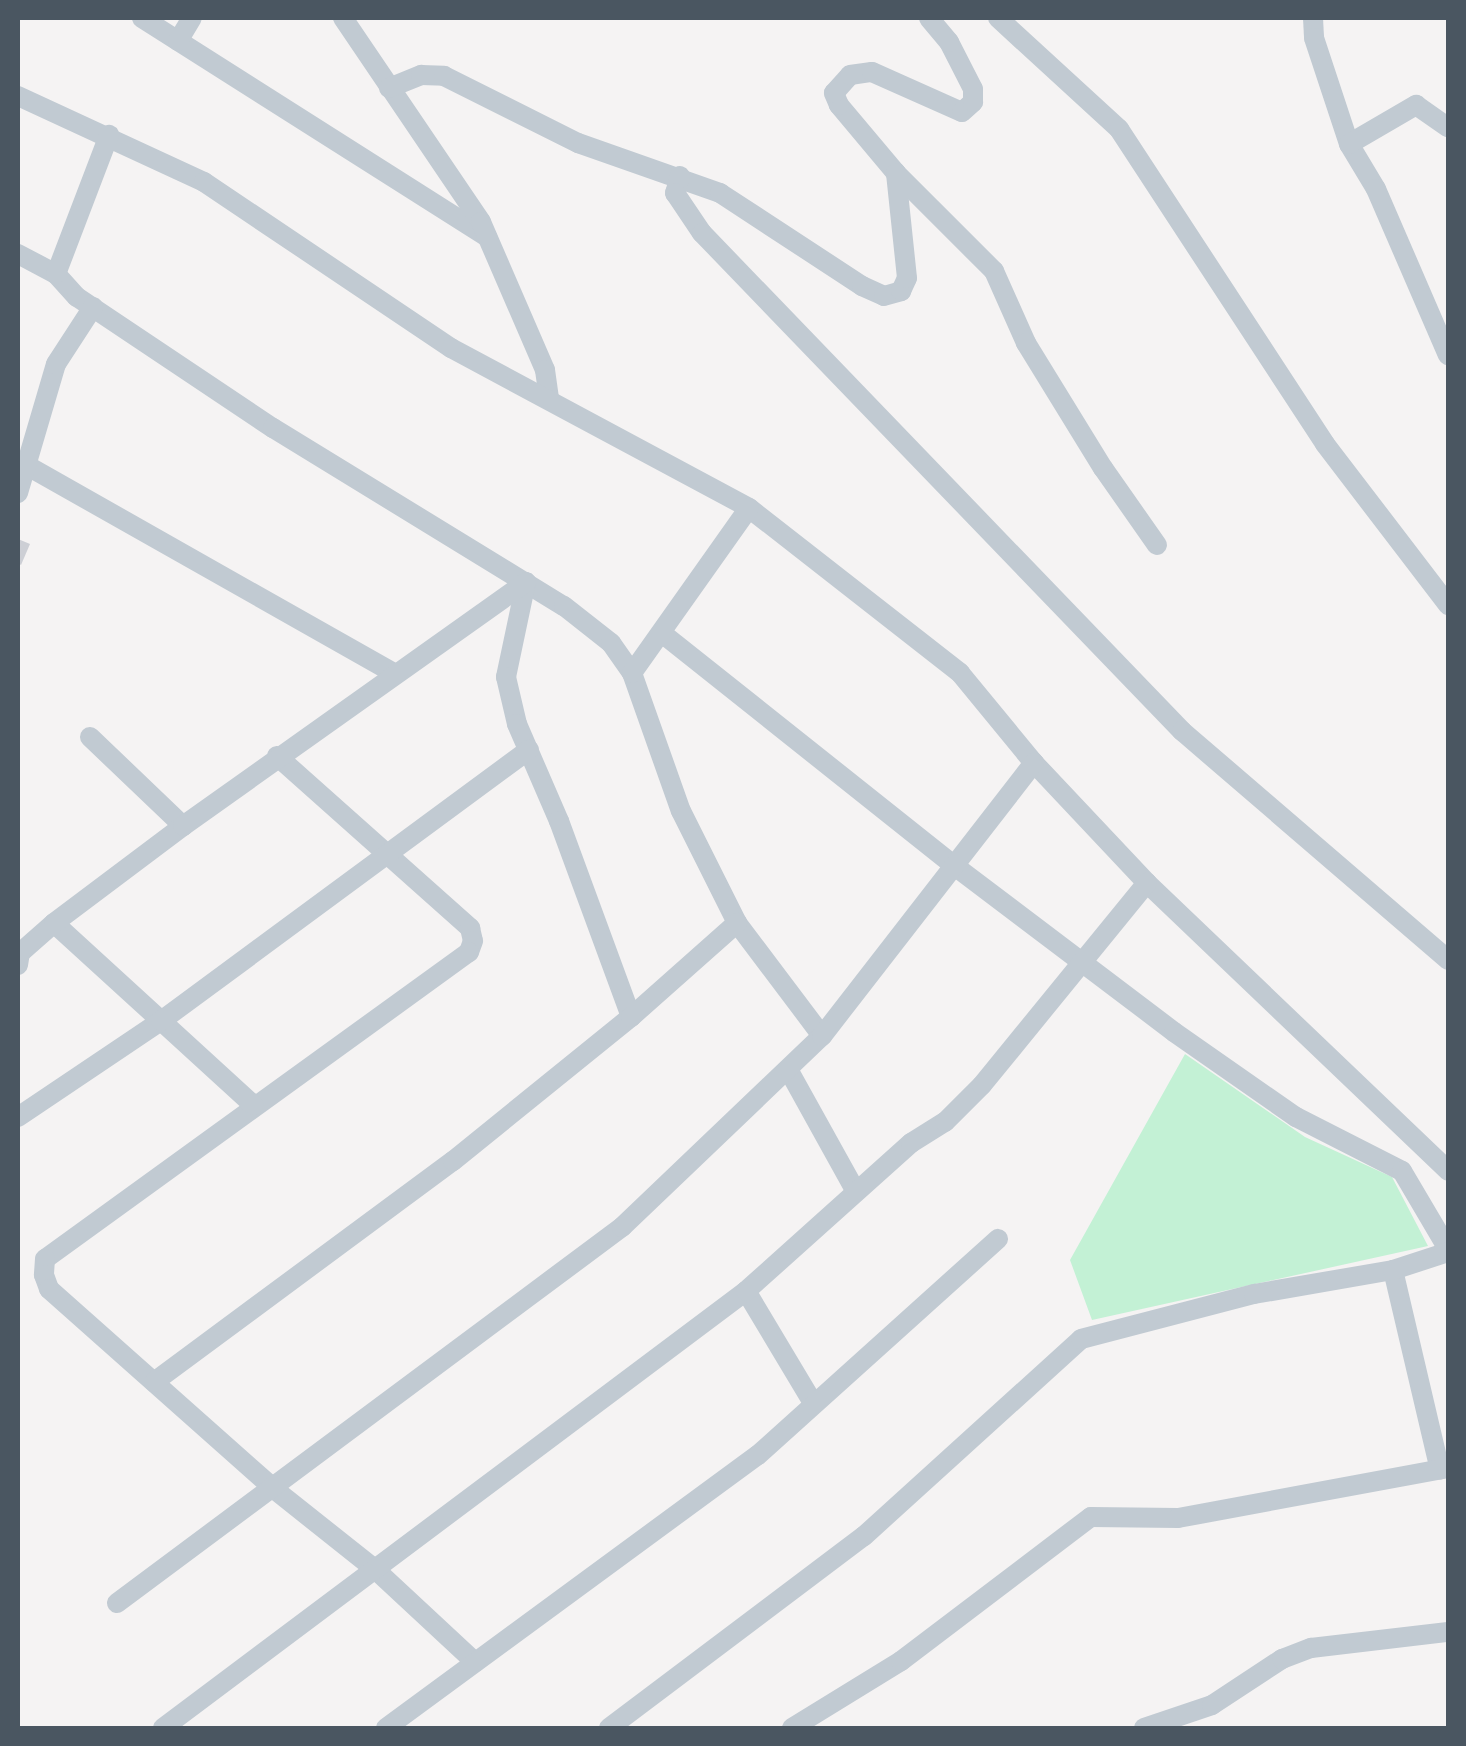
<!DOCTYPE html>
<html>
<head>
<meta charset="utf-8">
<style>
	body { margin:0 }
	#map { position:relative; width:1466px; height:1746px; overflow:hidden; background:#f5f3f3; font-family:"Sofia Sans Condensed",sans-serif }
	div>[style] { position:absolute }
	.green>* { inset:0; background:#c3f1d5 }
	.building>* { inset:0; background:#cdcfd5 }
	.minor>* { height:20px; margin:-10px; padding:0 10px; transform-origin:10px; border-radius:10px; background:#c1cad2 }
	span { translate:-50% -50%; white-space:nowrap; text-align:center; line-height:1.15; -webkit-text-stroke:10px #fff; paint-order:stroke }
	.frame { position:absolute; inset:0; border:20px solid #4a5661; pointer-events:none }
</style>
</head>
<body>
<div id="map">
	<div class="green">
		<div style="clip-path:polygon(1185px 1054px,1305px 1137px,1392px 1177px,1428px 1246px,1092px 1320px,1070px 1260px)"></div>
	</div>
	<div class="building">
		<div style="clip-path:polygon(18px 539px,30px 544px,21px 565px,18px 563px)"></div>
	</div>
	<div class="minor">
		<div style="left:142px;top:18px;width:409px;rotate:32.4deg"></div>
		<div style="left:343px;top:18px;width:246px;rotate:55.9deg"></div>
		<div style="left:481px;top:222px;width:161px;rotate:66.6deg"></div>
		<div style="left:545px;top:370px;width:27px;rotate:82deg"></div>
		<div style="left:998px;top:18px;width:164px;rotate:42.5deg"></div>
		<div style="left:1119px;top:129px;width:376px;rotate:56.8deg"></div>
		<div style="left:1325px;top:444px;width:203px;rotate:52.6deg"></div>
		<div style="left:1313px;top:18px;width:20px;rotate:87deg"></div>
		<div style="left:1314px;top:38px;width:112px;rotate:71.7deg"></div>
		<div style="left:1349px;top:144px;width:52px;rotate:59deg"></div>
		<div style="left:1376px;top:189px;width:181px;rotate:66.6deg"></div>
		<div style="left:178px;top:41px;width:27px;rotate:-59deg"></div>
		<div style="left:389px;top:88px;width:35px;rotate:-22deg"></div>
		<div style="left:421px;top:75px;width:23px;rotate:2deg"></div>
		<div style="left:444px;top:76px;width:150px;rotate:26.6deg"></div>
		<div style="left:578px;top:143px;width:151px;rotate:19.4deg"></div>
		<div style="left:720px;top:193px;width:170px;rotate:33.2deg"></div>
		<div style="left:862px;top:286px;width:24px;rotate:24deg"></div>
		<div style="left:884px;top:296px;width:18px;rotate:-16deg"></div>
		<div style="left:901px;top:291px;width:14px;rotate:-65deg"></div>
		<div style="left:907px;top:278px;width:106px;rotate:-96deg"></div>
		<div style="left:896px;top:173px;width:89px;rotate:-130deg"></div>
		<div style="left:839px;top:105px;width:13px;rotate:-113deg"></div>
		<div style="left:834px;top:93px;width:24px;rotate:-48deg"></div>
		<div style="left:850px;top:75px;width:22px;rotate:-8deg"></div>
		<div style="left:872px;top:72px;width:98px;rotate:24deg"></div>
		<div style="left:962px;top:112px;width:15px;rotate:-42deg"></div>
		<div style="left:973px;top:102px;width:13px;rotate:-90deg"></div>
		<div style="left:973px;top:89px;width:53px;rotate:-117.1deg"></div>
		<div style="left:949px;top:42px;width:31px;rotate:-130deg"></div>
		<div style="left:18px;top:96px;width:205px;rotate:24.8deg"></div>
		<div style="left:204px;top:182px;width:298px;rotate:33.9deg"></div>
		<div style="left:451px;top:348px;width:338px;rotate:28.2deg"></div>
		<div style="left:749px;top:508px;width:268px;rotate:38deg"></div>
		<div style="left:960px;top:673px;width:117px;rotate:50.6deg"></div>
		<div style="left:1034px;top:763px;width:165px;rotate:46.7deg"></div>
		<div style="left:1147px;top:883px;width:417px;rotate:43.7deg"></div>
		<div style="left:1349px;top:144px;width:78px;rotate:-30.2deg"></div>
		<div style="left:1416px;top:105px;width:39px;rotate:35deg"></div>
		<div style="left:896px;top:173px;width:139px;rotate:45deg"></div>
		<div style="left:994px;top:271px;width:79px;rotate:66deg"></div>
		<div style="left:1026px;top:343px;width:147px;rotate:58.4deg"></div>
		<div style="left:1103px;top:468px;width:94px;rotate:55deg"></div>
		<div style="left:680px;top:176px;width:18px;rotate:106deg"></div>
		<div style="left:675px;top:193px;width:48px;rotate:56deg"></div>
		<div style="left:702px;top:233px;width:692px;rotate:46.05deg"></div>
		<div style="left:1182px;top:731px;width:351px;rotate:40.7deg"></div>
		<div style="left:18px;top:254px;width:43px;rotate:27.8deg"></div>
		<div style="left:56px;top:274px;width:31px;rotate:48deg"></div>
		<div style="left:77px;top:297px;width:236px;rotate:33.8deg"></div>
		<div style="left:273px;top:428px;width:341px;rotate:31.5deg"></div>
		<div style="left:564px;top:606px;width:60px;rotate:38.2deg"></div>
		<div style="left:611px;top:643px;width:37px;rotate:55deg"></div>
		<div style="left:632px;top:673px;width:146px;rotate:70.5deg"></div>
		<div style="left:681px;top:811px;width:125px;rotate:63.4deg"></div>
		<div style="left:737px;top:923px;width:141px;rotate:53deg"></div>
		<div style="left:56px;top:274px;width:149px;rotate:-69.1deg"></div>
		<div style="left:26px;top:465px;width:424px;rotate:29.5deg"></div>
		<div style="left:18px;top:493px;width:134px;rotate:-73.6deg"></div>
		<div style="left:56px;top:364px;width:68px;rotate:-57deg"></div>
		<div style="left:526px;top:582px;width:97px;rotate:101.9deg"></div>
		<div style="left:506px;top:677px;width:48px;rotate:76.8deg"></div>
		<div style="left:517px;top:724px;width:106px;rotate:66.6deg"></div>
		<div style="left:559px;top:821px;width:209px;rotate:69.8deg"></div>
		<div style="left:663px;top:634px;width:374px;rotate:38.5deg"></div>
		<div style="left:956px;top:867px;width:273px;rotate:37.1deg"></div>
		<div style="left:1174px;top:1032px;width:149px;rotate:34.9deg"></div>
		<div style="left:1296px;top:1117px;width:119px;rotate:27deg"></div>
		<div style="left:1402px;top:1171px;width:91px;rotate:59.5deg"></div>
		<div style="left:632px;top:673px;width:202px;rotate:-54.7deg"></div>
		<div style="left:90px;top:737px;width:129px;rotate:43.7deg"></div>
		<div style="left:277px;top:756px;width:259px;rotate:41.7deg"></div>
		<div style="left:470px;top:928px;width:13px;rotate:77deg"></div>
		<div style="left:473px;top:941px;width:12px;rotate:110deg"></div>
		<div style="left:469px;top:952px;width:523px;rotate:144.09deg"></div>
		<div style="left:45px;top:1259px;width:16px;rotate:94deg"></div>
		<div style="left:44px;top:1275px;width:15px;rotate:70deg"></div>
		<div style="left:49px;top:1289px;width:301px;rotate:41.6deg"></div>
		<div style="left:274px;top:1489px;width:132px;rotate:38.5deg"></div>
		<div style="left:377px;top:1571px;width:134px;rotate:42.9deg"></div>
		<div style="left:54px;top:923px;width:270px;rotate:42.4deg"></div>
		<div style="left:18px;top:965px;width:12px;rotate:-81deg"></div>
		<div style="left:20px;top:953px;width:45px;rotate:-41.4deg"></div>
		<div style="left:54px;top:923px;width:161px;rotate:-36.9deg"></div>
		<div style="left:183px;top:826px;width:421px;rotate:-35.4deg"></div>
		<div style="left:789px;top:1071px;width:138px;rotate:61deg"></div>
		<div style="left:18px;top:1117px;width:172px;rotate:-33.9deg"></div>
		<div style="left:161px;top:1021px;width:457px;rotate:-36.4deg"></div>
		<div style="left:1393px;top:1270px;width:205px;rotate:76.8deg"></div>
		<div style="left:746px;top:1291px;width:131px;rotate:59.1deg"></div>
		<div style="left:154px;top:1382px;width:372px;rotate:-36.5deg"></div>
		<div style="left:453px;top:1161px;width:229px;rotate:-39deg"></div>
		<div style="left:631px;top:1017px;width:142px;rotate:-41.6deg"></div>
		<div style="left:117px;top:1603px;width:630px;rotate:-36.67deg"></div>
		<div style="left:622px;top:1227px;width:277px;rotate:-43.7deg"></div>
		<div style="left:822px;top:1036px;width:346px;rotate:-52.2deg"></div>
		<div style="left:163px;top:1728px;width:729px;rotate:-36.85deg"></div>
		<div style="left:746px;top:1291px;width:222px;rotate:-41.9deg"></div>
		<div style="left:911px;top:1143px;width:40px;rotate:-32deg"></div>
		<div style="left:945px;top:1122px;width:52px;rotate:-45deg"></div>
		<div style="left:982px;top:1085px;width:261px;rotate:-50.8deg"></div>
		<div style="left:386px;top:1728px;width:461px;rotate:-36.3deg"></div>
		<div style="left:758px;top:1455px;width:323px;rotate:-42deg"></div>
		<div style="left:609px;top:1728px;width:319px;rotate:-37deg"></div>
		<div style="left:864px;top:1536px;width:293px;rotate:-42.2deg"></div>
		<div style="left:1081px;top:1339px;width:179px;rotate:-14.6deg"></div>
		<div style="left:1254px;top:1294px;width:141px;rotate:-9.8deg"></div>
		<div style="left:1393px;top:1270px;width:58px;rotate:-18.1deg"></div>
		<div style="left:792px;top:1728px;width:128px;rotate:-31.6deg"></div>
		<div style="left:901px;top:1661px;width:238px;rotate:-37.2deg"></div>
		<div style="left:1091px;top:1517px;width:87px;rotate:0.7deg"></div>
		<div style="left:1178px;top:1518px;width:275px;rotate:-10.5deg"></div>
		<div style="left:1144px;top:1728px;width:72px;rotate:-18.7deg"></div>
		<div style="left:1212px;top:1705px;width:84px;rotate:-33.3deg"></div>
		<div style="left:1282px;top:1659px;width:31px;rotate:-21deg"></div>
		<div style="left:1311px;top:1648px;width:138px;rotate:-6.7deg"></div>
	</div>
	<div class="frame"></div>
</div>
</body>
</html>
